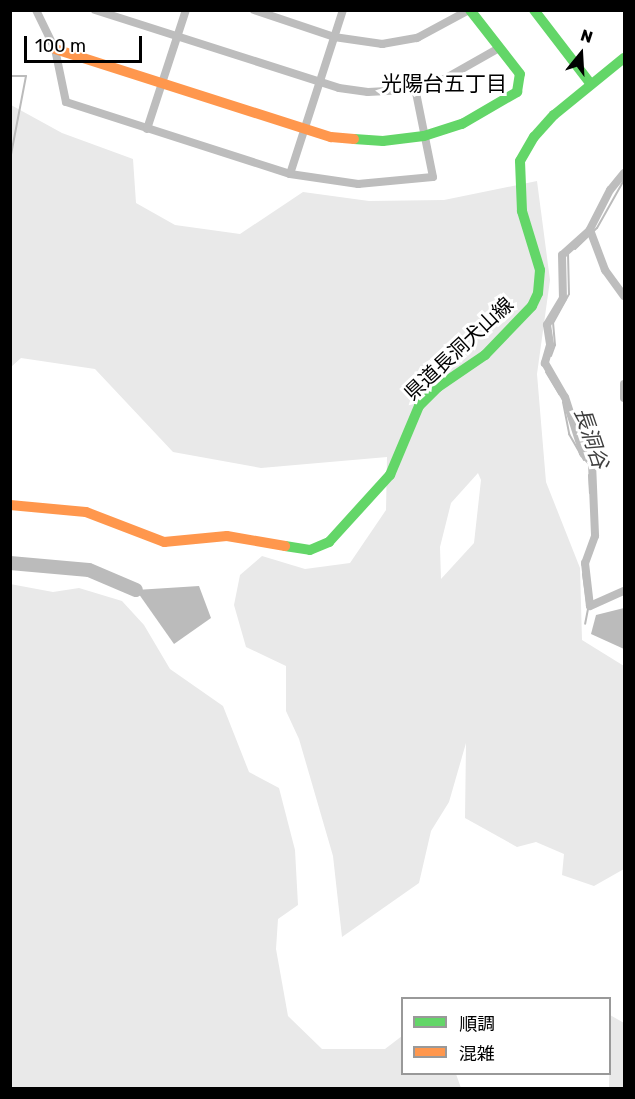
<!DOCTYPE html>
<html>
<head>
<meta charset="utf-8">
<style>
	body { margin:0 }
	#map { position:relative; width:635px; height:1099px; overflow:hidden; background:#fff; font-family:Rubik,"Noto Sans JP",sans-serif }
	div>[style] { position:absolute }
	.green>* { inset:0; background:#e9e9e9 }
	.water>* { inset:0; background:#bbb }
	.stream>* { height:2px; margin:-1px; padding:0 1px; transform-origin:1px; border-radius:1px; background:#bbb }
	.river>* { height:14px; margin:-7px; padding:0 7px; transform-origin:7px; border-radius:7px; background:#bbb }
	.street>* { height:8px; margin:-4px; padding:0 4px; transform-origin:4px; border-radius:4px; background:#bdbdbd }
	.fast>* { height:10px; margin:-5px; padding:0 5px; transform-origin:5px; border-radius:5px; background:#63d668 }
	.slow>* { height:10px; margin:-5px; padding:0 5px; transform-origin:5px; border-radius:5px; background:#ff974d }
	span { translate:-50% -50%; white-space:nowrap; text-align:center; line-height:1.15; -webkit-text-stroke:6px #fff; paint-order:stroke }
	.street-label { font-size:20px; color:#000 }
	.neighbourhood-label { font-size:21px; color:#000 }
	.water-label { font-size:21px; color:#3f3f3f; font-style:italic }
	.frame { position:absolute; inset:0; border:12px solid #000; pointer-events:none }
	.legend { position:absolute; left:401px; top:997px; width:210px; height:78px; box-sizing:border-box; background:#fff; border:2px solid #999; margin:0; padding:8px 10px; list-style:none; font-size:18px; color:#000 }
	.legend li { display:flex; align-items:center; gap:12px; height:30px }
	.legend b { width:30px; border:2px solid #999 }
	.north { position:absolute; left:551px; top:24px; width:60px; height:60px; -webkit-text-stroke:4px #fff; paint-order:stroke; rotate:18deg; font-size:16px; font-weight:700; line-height:24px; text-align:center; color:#000 }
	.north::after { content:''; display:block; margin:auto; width:21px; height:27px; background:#000; clip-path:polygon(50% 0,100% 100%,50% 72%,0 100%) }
	.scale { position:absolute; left:24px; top:36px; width:118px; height:27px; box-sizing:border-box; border:3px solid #000; border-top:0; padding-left:8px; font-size:18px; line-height:21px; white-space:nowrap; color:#000; -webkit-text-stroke:4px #fff; paint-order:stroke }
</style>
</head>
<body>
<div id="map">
	<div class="green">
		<div style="clip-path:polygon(evenodd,11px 105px,62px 133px,133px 159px,136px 203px,175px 225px,240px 234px,303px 192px,369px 201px,444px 200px,537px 181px,550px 280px,537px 374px,546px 482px,580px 568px,582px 640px,624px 666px,624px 869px,594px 886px,562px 875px,564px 854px,536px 842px,517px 847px,465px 818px,466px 743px,449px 802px,431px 831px,419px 883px,342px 937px,333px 856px,299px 739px,286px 711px,286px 666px,246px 647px,234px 605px,240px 575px,262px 556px,305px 569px,350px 563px,386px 510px,387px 457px,261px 468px,173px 452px,95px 369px,21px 358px,11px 367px,11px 105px,478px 473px,481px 480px,474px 543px,441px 579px,440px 547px,451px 503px,478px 473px)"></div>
		<div style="clip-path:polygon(10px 584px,53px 592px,79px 588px,122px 601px,144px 625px,170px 669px,223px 706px,249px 772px,279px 788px,295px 850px,298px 905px,278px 919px,276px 949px,288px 1016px,322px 1049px,385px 1049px,402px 1036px,402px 1074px,456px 1074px,461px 1088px,11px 1088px)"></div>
		<div style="clip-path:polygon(610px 1015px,624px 1023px,624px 1088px,609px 1088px)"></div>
	</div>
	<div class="water">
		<div style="clip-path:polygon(199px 586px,211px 618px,174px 644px,136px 590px)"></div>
		<div style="clip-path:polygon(624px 608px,624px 649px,591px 634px,596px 615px)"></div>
	</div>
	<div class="stream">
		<div style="left:10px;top:76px;width:16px"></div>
		<div style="left:26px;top:76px;width:86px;rotate:100.8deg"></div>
		<div style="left:575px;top:249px;width:30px;rotate:-44deg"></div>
		<div style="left:597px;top:228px;width:55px;rotate:-60.6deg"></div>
		<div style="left:551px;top:356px;width:12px;rotate:-70deg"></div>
		<div style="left:555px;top:345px;width:22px;rotate:-95deg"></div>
		<div style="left:553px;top:323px;width:33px;rotate:-61deg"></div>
		<div style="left:569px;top:294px;width:40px;rotate:-91.4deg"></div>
		<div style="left:546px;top:372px;width:26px;rotate:59deg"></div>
		<div style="left:563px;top:402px;width:33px;rotate:79deg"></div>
		<div style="left:569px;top:434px;width:30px;rotate:60deg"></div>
		<div style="left:589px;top:475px;width:18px;rotate:87deg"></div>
		<div style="left:583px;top:574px;width:35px;rotate:82deg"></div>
		<div style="left:588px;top:609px;width:15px;rotate:101deg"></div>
	</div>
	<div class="river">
		<div style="left:10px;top:563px;width:79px;rotate:5.1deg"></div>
		<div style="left:89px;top:570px;width:51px;rotate:23.1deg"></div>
	</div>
	<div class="street">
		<div style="left:36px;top:10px;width:43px;rotate:64deg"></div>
		<div style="left:55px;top:49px;width:54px;rotate:78.3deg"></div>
		<div style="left:66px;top:102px;width:235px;rotate:17.8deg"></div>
		<div style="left:290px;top:174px;width:69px;rotate:8.4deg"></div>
		<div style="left:358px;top:184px;width:75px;rotate:-5.3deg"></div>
		<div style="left:433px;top:177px;width:91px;rotate:-101.4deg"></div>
		<div style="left:95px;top:10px;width:256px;rotate:17.7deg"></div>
		<div style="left:339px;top:88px;width:29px;rotate:8deg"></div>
		<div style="left:368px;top:92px;width:38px;rotate:-3deg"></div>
		<div style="left:406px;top:90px;width:34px;rotate:-14deg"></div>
		<div style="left:439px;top:82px;width:69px;rotate:-29.5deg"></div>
		<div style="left:254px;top:10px;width:84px;rotate:18.6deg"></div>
		<div style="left:334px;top:37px;width:49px;rotate:8.3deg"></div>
		<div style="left:382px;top:44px;width:36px;rotate:-10deg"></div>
		<div style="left:417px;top:38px;width:59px;rotate:-28.3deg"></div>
		<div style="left:147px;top:129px;width:125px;rotate:-71.9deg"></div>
		<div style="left:624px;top:173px;width:22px;rotate:129deg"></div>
		<div style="left:610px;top:190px;width:46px;rotate:117.1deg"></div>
		<div style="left:589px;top:231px;width:36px;rotate:138deg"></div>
		<div style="left:562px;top:255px;width:43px;rotate:88.7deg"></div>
		<div style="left:563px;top:298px;width:31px;rotate:121deg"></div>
		<div style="left:547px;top:325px;width:20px;rotate:81deg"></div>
		<div style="left:550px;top:345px;width:19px;rotate:106deg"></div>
		<div style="left:545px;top:363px;width:39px;rotate:60deg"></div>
		<div style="left:565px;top:397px;width:59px;rotate:72.2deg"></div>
		<div style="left:583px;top:453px;width:13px;rotate:48deg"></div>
		<div style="left:592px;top:463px;width:73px;rotate:87.6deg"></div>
		<div style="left:595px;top:536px;width:29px;rotate:110deg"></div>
		<div style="left:585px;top:563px;width:43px;rotate:83.4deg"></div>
		<div style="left:590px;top:606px;width:37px;rotate:-24deg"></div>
		<div style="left:290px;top:174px;width:172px;rotate:-72.1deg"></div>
		<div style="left:590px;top:230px;width:43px;rotate:69.4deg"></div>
		<div style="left:605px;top:270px;width:32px;rotate:54deg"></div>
		<div style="left:624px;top:384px;width:14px;rotate:90deg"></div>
	</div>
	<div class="fast">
		<div style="left:534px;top:10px;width:92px;rotate:52.5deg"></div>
		<div style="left:354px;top:139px;width:29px;rotate:4deg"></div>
		<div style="left:383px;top:141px;width:41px;rotate:-7deg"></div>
		<div style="left:424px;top:136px;width:40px;rotate:-18deg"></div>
		<div style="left:462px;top:124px;width:64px;rotate:-30.2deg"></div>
		<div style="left:517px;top:92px;width:18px;rotate:-81deg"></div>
		<div style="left:520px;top:74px;width:81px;rotate:-128deg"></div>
		<div style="left:285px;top:546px;width:25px;rotate:9deg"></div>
		<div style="left:310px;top:550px;width:21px;rotate:-23deg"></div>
		<div style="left:329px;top:542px;width:91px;rotate:-47.7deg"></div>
		<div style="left:390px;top:475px;width:75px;rotate:-67.2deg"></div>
		<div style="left:419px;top:406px;width:27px;rotate:-45deg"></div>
		<div style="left:438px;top:387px;width:57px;rotate:-34.2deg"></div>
		<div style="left:485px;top:355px;width:68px;rotate:-46.2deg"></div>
		<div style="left:532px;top:306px;width:14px;rotate:-65deg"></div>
		<div style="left:538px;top:293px;width:23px;rotate:-85deg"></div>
		<div style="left:540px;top:270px;width:62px;rotate:-107deg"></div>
		<div style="left:522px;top:211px;width:50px;rotate:-92.3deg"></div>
		<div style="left:520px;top:161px;width:28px;rotate:-60deg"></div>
		<div style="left:534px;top:137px;width:30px;rotate:-48deg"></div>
		<div style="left:554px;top:115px;width:90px;rotate:-39.2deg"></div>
	</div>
	<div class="slow">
		<div style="left:55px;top:49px;width:290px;rotate:17.7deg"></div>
		<div style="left:331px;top:137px;width:23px;rotate:5deg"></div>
		<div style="left:10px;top:505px;width:76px;rotate:5.3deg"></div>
		<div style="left:86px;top:512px;width:84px;rotate:21deg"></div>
		<div style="left:164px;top:542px;width:63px;rotate:-5.4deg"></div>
		<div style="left:227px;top:536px;width:59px;rotate:9.8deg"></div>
	</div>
	<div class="street-label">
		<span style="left:459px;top:349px;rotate:-43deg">県道長洞犬山線</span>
	</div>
	<div class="neighbourhood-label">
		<span style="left:444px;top:84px">光陽台五丁目</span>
	</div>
	<div class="water-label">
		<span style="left:591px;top:438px;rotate:71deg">長洞谷</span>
	</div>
	<div class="frame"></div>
	<ul class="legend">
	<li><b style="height:8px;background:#63d668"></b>順調</li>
	<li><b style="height:8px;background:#ff974d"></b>混雑</li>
	</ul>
	<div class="north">N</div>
	<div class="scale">100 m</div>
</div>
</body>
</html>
